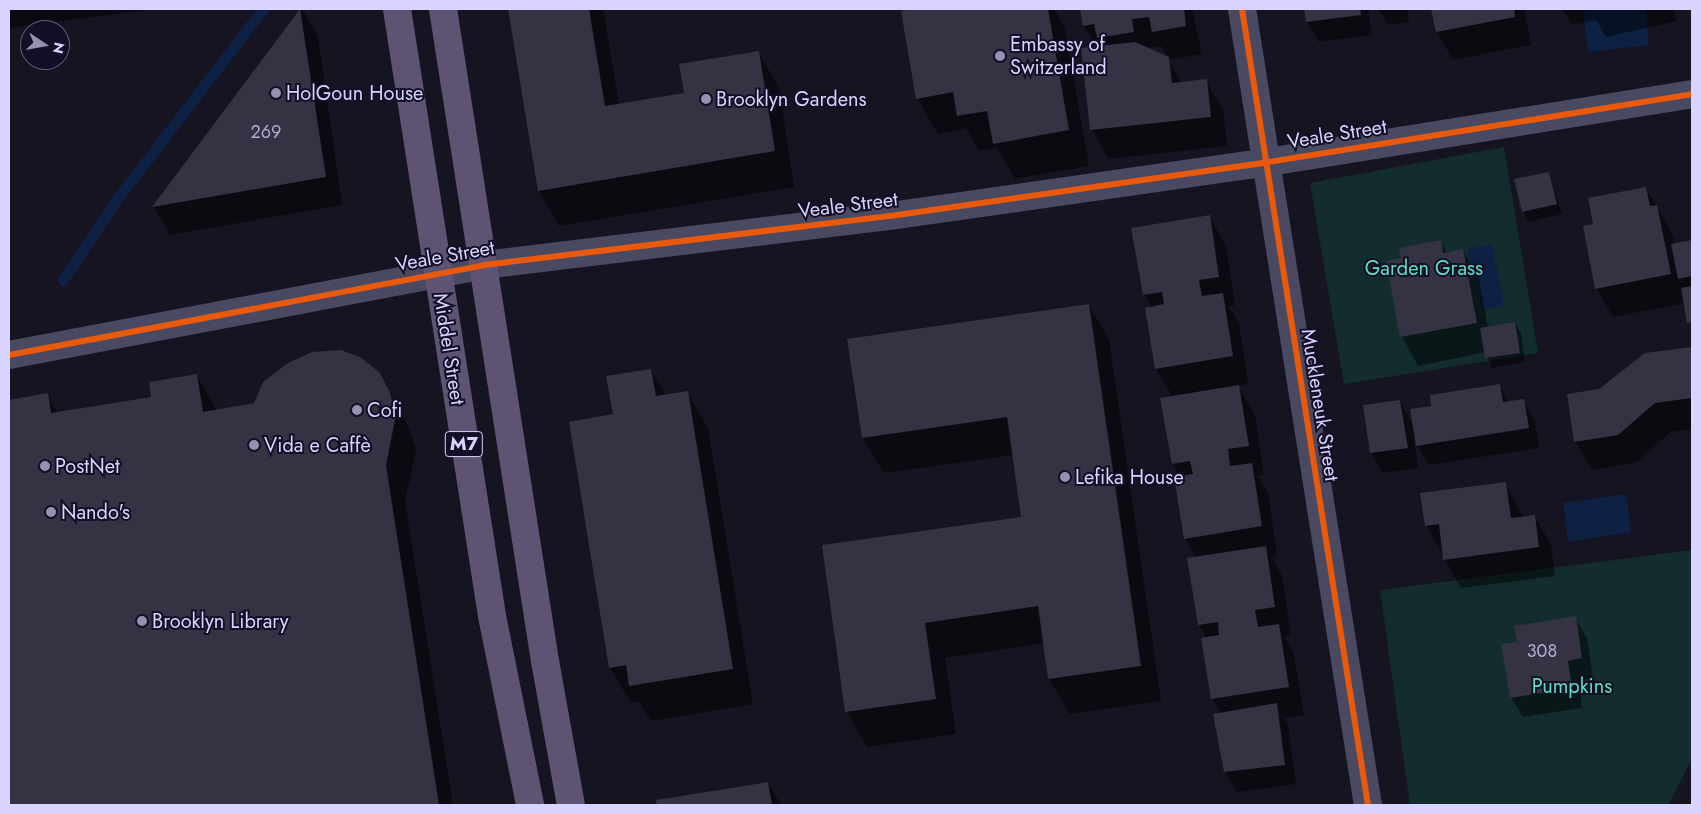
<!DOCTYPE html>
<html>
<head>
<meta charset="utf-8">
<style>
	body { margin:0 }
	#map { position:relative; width:1701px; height:814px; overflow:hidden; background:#161421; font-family:Jost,sans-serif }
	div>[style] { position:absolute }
	.green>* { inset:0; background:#132c2d }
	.water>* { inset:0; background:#0d2144 }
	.shadow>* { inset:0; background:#0007 }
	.stream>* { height:11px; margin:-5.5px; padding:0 5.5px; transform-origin:5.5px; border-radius:5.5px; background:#0d2144 }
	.building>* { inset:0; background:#343243 }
	.minor>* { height:28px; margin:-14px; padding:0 14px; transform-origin:14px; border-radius:14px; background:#4a4962 }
	.primary>* { height:28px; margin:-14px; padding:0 14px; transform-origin:14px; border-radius:14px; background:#5e5373 }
	.cycleway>* { height:6px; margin:-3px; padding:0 3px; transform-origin:3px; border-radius:3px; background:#e8590c }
	.dots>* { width:14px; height:14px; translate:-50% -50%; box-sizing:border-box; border:2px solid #130f26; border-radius:50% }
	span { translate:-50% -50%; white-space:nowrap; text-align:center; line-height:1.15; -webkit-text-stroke:4px #130f26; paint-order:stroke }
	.number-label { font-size:18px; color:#b0acd0 }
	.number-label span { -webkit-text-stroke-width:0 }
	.shield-label span { padding:1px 4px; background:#130f26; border:1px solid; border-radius:4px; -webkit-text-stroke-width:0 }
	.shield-label { font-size:19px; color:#d9d4ff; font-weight:700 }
	.poi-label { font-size:20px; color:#d9d4ff }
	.left { translate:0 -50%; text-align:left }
	.street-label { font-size:20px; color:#d9d4ff }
	.park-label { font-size:20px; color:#5fe0c0 }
	.frame { position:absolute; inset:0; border:10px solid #d9d4ff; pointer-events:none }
	.north { position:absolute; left:20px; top:20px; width:50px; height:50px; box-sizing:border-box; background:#130f26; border:1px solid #625e7d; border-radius:50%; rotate:102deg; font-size:14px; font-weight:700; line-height:20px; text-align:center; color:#d9d4ff }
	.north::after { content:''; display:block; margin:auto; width:18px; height:22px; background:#9591b1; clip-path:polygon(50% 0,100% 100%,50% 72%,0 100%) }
</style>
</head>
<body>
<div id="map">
	<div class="green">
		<div style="clip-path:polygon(1504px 147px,1538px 353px,1344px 384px,1310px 183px)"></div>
		<div style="clip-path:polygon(1692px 550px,1692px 759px,1668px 805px,1410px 805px,1380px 590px)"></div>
	</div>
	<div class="water">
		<div style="clip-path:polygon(1604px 9px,1645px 9px,1649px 45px,1588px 52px,1583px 11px)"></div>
		<div style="clip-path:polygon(1492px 244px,1504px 306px,1482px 310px,1473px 262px,1470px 263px,1467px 252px,1470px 248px)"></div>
		<div style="clip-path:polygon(1626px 494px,1631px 532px,1568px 542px,1563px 503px)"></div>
	</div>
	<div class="shadow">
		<div style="clip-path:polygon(9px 9px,155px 9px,9px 28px)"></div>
		<div style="clip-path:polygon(302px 9px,318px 36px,342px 205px,170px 235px,154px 207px)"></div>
		<div style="clip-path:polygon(509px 9px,603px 9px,619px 105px,685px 94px,758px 52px,779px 87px,794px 187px,559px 226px,539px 191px)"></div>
		<div style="clip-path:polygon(922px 9px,1054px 9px,1065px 28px,1089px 166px,1015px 179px,997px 148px,979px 151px,966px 128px,938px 134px,917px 98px,902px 12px)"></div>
		<div style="clip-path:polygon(evenodd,1081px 9px,1192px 9px,1202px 54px,1169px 60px,1182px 83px,1206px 81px,1223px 109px,1227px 146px,1108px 159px,1092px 130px,1082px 50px,1097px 48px,1084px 26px,1081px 9px,1161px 46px,1169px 59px,1146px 48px,1161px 46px)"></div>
		<div style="clip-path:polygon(1306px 9px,1368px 9px,1372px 35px,1319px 42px,1307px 22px)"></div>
		<div style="clip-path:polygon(1378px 9px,1407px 9px,1409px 22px,1388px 25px)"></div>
		<div style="clip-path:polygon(1433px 9px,1524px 9px,1531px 45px,1453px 60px,1437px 32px)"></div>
		<div style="clip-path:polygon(1562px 9px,1674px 9px,1677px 21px,1606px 37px,1596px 20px,1572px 25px)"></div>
		<div style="clip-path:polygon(1549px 173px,1562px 214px,1529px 222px,1523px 212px,1516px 180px)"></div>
		<div style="clip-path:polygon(1646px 188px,1673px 235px,1675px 245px,1692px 241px,1692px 329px,1685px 303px,1613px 317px,1596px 288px,1594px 225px)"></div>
		<div style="clip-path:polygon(1209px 217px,1226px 245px,1235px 305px,1229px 306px,1239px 323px,1248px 384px,1238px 386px,1255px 415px,1264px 475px,1258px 476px,1268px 493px,1277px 555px,1271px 556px,1282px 576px,1291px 635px,1284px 636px,1294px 654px,1304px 715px,1284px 718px,1288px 725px,1296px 784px,1237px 792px,1225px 772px,1215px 715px,1221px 714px,1212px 699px,1207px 638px,1200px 625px,1189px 559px,1196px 558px,1185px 538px,1181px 477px,1173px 464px,1161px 399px,1173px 397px,1156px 369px,1152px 308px,1144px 294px)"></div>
		<div style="clip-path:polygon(1440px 242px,1447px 253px,1463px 250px,1479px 279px,1488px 328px,1515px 323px,1521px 333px,1525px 362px,1492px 368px,1486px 352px,1418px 366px,1402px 337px,1388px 262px,1402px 259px)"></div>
		<div style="clip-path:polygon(1089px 305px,1109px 340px,1161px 701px,1070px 714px,1049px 679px,1044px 643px,945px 658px,956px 734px,867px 747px,847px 712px,823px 546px,1022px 518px,1014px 455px,884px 473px,863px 438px,849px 340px)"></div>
		<div style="clip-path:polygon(1692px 348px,1692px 429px,1671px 432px,1635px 463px,1592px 470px,1575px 441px,1599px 391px,1646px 355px)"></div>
		<div style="clip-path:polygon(651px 370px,666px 396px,687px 392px,708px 428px,753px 704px,651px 721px,639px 702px,631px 703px,610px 668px,614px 415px)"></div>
		<div style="clip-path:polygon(379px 374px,410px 430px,416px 451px,405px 501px,453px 805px,9px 805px,9px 401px,47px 395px,58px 413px,153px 398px,197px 376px,217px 411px)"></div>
		<div style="clip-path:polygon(1499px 385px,1509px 403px,1524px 401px,1535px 421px,1539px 448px,1429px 465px,1414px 441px,1418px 468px,1383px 473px,1371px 453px,1364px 407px,1400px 401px,1413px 425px,1433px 407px)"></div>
		<div style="clip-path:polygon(1506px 483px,1523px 518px,1535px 516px,1551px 545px,1555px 576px,1461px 588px,1426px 525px)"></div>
		<div style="clip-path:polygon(1575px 618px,1587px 638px,1593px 678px,1579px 681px,1582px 708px,1523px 717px,1511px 697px,1518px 643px)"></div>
		<div style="clip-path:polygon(768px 783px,781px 805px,659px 805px,658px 801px)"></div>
	</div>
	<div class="stream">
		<div style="left:63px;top:280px;width:97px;rotate:-56.3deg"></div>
		<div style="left:117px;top:199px;width:240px;rotate:-52.5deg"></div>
	</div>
	<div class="building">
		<div style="clip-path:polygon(300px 9px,326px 177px,152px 207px)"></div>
		<div style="clip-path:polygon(508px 9px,589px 9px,605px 106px,684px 93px,679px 64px,759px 51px,775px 151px,538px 191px)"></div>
		<div style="clip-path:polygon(915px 9px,1048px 9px,1069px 130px,993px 144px,987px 111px,957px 116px,953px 92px,916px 99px,901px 11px)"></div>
		<div style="clip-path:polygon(1080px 9px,1184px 9px,1186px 26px,1152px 32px,1149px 17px,1132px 19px,1134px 32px,1097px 38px,1094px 24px,1083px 26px)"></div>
		<div style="clip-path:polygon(1304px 9px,1360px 9px,1361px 15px,1306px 22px)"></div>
		<div style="clip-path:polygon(1431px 9px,1514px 9px,1515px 17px,1436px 32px)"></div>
		<div style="clip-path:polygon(1135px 42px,1169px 57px,1172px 83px,1207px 79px,1211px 117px,1090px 130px,1081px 48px)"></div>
		<div style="clip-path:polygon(1549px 172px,1557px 204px,1522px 212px,1514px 179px)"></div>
		<div style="clip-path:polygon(1646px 187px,1650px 206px,1657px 205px,1671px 274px,1595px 289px,1583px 226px,1593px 224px,1588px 198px)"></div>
		<div style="clip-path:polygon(1210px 215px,1219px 277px,1199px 280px,1202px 296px,1223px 293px,1233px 356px,1155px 369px,1145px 308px,1164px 304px,1162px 292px,1143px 295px,1131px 228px)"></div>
		<div style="clip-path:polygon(1441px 240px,1443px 253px,1463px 249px,1477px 323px,1400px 337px,1386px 261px,1401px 258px,1399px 248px)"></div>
		<div style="clip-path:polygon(1692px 240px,1692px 276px,1678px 279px,1671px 244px)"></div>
		<div style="clip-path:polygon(1692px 286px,1692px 322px,1687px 323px,1681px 288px)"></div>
		<div style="clip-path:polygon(1089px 304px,1141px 666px,1048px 679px,1038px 606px,925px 623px,936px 699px,845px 712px,822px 545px,1021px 517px,1007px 417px,862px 438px,847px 339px)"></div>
		<div style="clip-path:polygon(1515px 322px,1520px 353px,1485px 358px,1480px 328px)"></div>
		<div style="clip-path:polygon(1692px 347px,1692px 398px,1655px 403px,1618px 435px,1574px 442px,1567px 394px,1599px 389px,1645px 353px)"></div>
		<div style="clip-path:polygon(341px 350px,360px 357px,380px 373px,390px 393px,396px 415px,386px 465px,439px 805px,9px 805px,9px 400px,48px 393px,51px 413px,151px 397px,149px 382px,197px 374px,203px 412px,254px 403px,263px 382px,288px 363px,312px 352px)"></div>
		<div style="clip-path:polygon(651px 369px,656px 396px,688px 391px,733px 669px,629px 686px,626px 665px,609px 668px,569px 422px,613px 414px,606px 376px)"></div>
		<div style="clip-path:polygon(1500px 384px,1503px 402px,1524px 399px,1529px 428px,1416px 446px,1410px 409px,1431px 406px,1430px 395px)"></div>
		<div style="clip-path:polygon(1239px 385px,1249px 446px,1228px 449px,1230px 466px,1252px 463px,1262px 526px,1184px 539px,1174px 477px,1193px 474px,1190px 461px,1172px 464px,1160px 398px)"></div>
		<div style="clip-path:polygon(1400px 400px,1408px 448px,1370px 453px,1363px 405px)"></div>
		<div style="clip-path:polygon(1506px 482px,1511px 518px,1535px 515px,1539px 547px,1443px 560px,1439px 524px,1425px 526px,1420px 493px)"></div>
		<div style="clip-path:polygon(1266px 546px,1275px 607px,1255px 610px,1258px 627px,1279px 624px,1289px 687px,1211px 699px,1201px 638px,1219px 635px,1218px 622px,1198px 625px,1187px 558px)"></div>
		<div style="clip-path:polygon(1576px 616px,1582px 658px,1568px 661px,1572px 688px,1510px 698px,1501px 644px,1517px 642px,1514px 626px)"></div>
		<div style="clip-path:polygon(1277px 703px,1285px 765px,1224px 772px,1213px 714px)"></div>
		<div style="clip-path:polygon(768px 782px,772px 805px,657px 805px,656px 800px)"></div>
	</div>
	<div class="minor">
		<div style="left:1242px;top:9px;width:806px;rotate:81.01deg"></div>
		<div style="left:9px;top:355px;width:483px;rotate:-10.7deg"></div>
		<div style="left:484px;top:265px;width:409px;rotate:-6.9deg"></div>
		<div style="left:890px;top:216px;width:364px;rotate:-8.1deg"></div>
		<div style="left:1250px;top:165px;width:448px;rotate:-9.1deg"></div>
	</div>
	<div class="primary">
		<div style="left:397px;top:9px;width:614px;rotate:81.1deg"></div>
		<div style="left:492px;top:616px;width:193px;rotate:78.6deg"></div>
		<div style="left:443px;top:9px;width:660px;rotate:81.11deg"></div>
		<div style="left:545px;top:661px;width:146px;rotate:79.8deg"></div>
	</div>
	<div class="cycleway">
		<div style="left:1242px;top:9px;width:806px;rotate:81.01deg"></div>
		<div style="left:9px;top:355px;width:483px;rotate:-10.7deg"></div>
		<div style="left:484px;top:265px;width:409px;rotate:-6.9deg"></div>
		<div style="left:890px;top:216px;width:364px;rotate:-8.1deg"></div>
		<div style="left:1250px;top:165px;width:448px;rotate:-9.1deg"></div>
	</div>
	<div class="dots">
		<div style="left:1000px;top:56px;background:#9591b1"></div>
		<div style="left:276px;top:93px;background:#9591b1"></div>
		<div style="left:706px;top:99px;background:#9591b1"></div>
		<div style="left:357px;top:410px;background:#9591b1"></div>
		<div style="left:254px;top:445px;background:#9591b1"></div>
		<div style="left:45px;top:466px;background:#9591b1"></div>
		<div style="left:1065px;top:477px;background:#9591b1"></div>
		<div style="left:51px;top:512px;background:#9591b1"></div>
		<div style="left:142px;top:621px;background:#9591b1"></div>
	</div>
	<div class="number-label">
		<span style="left:266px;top:132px">269</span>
		<span style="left:1542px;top:651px">308</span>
	</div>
	<div class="shield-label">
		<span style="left:464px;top:444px">M7</span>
	</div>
	<div class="poi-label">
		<span class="left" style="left:1010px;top:56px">Embassy of<br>Switzerland</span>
		<span class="left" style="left:286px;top:93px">HolGoun House</span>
		<span class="left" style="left:716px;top:99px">Brooklyn Gardens</span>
		<span class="left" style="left:367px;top:410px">Cofi</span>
		<span class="left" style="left:264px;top:445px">Vida e Caffè</span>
		<span class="left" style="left:55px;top:466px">PostNet</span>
		<span class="left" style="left:1075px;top:477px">Lefika House</span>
		<span class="left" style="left:61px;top:512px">Nando's</span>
		<span class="left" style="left:152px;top:621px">Brooklyn Library</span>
	</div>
	<div class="street-label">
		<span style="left:1337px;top:134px;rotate:-9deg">Veale Street</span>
		<span style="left:848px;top:205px;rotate:-7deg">Veale Street</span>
		<span style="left:445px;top:256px;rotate:-10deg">Veale Street</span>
		<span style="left:449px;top:349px;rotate:81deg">Middel Street</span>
		<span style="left:1320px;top:405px;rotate:81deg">Muckleneuk Street</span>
	</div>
	<div class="park-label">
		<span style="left:1424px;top:268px">Garden Grass</span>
		<span style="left:1572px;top:686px">Pumpkins</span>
	</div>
	<div class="frame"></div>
	<div class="north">N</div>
</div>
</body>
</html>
